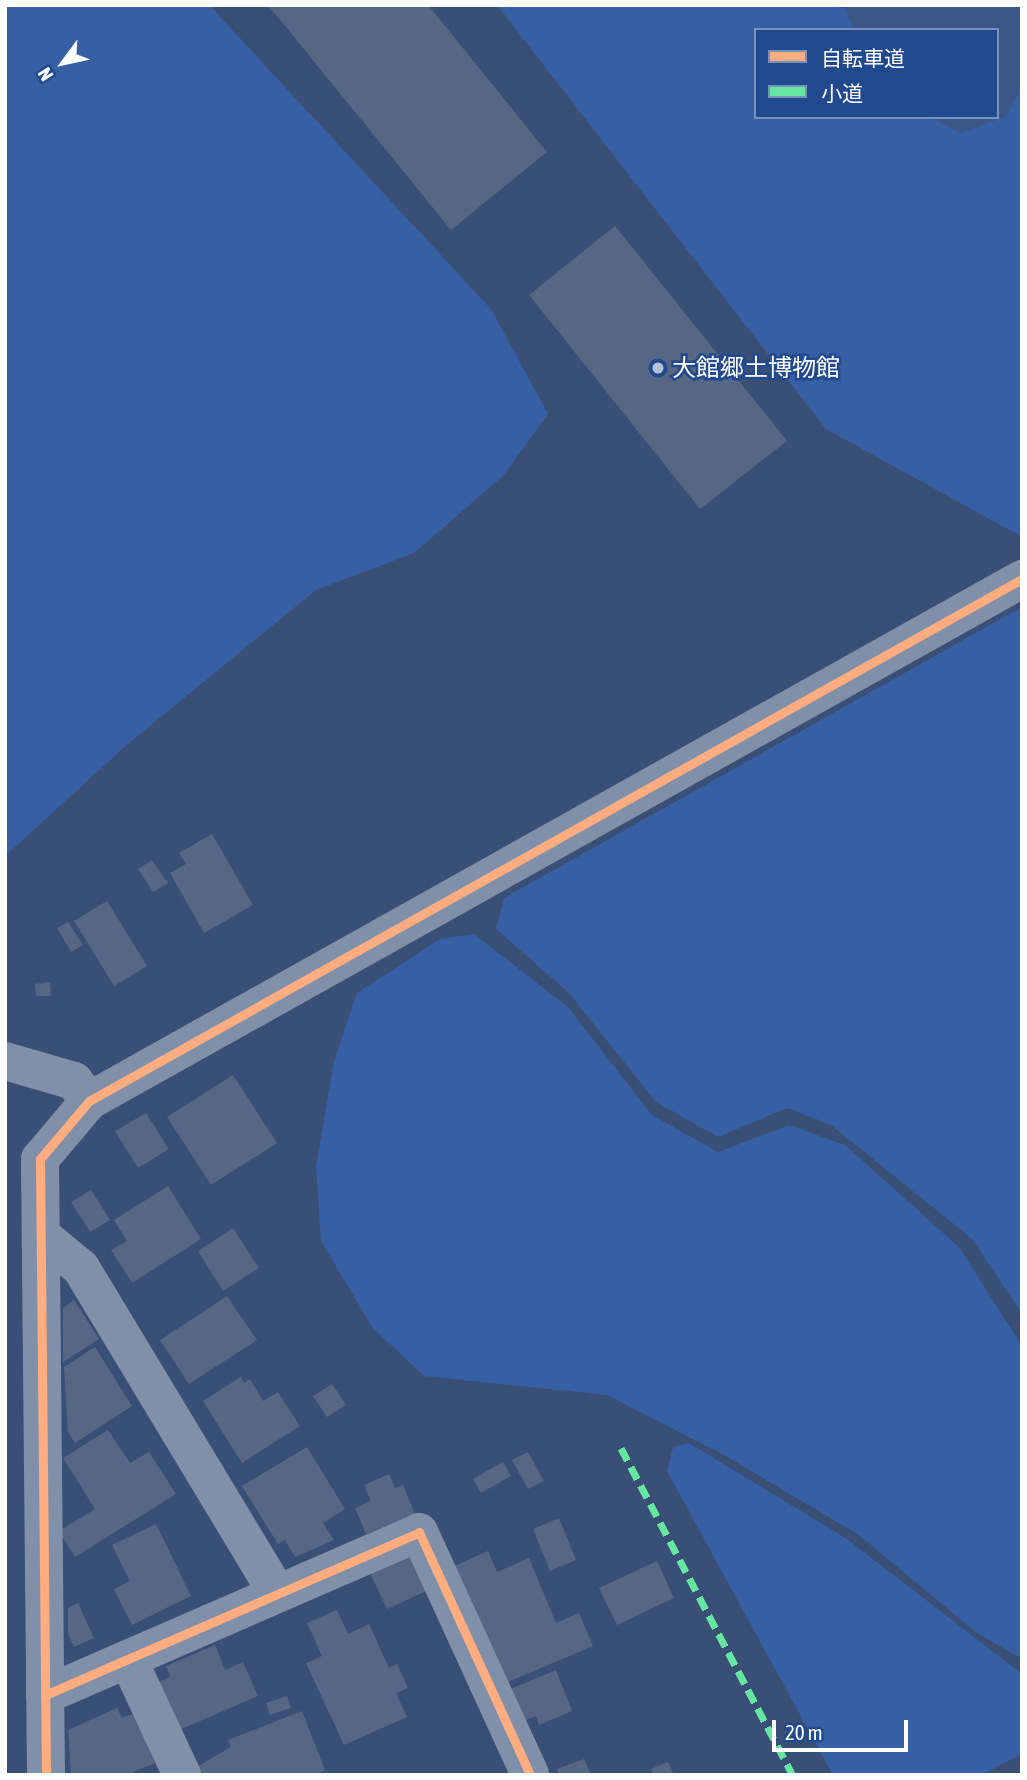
<!DOCTYPE html>
<html>
<head>
<meta charset="utf-8">
<style>
	body { margin:0 }
	#map { position:relative; width:1027px; height:1780px; overflow:hidden; background:#3a4f76; font-family:"Asap Condensed","Noto Sans JP",sans-serif }
	div>[style] { position:absolute }
	.green>* { inset:0; background:#365fa4 }
	.water>* { inset:0; background:#3b5788 }
	.building>* { inset:0; background:#566785 }
	.minor>* { height:38px; margin:-19px; padding:0 19px; transform-origin:19px; border-radius:19px; background:#8190a9 }
	.quiet>* { height:7px; margin-top:-3.5px; transform-origin:0; background:repeating-linear-gradient(90deg,#66e7a1 0 14px,transparent 0 21px) }
	.cycleway>* { height:9px; margin:-4.5px; padding:0 4.5px; transform-origin:4.5px; border-radius:4.5px; background:#ffac80 }
	.dots>* { width:19px; height:19px; translate:-50% -50%; box-sizing:border-box; border:4px solid #21498e; border-radius:50% }
	span { translate:-50% -50%; white-space:nowrap; text-align:center; line-height:1.15; -webkit-text-stroke:5px #21498e; paint-order:stroke }
	.poi-label { font-size:24px; color:#fff }
	.left { translate:0 -50%; text-align:left }
	.frame { position:absolute; inset:0; border:7px solid #fff; pointer-events:none }
	.legend { position:absolute; left:754px; top:28px; width:245px; height:91px; box-sizing:border-box; background:#21498e; border:2px solid #7a92bb; margin:0; padding:9px 12px; list-style:none; font-size:21px; color:#fff }
	.legend li { display:flex; align-items:center; gap:14px; height:35px }
	.legend b { width:35px; border:2px solid #7a92bb }
	.north { position:absolute; left:28px; top:28px; width:70px; height:70px; -webkit-text-stroke:5px #21498e; paint-order:stroke; rotate:237deg; font-size:19px; font-weight:700; line-height:28px; text-align:center; color:#fff }
	.north::after { content:''; display:block; margin:auto; width:24px; height:32px; background:#fff; clip-path:polygon(50% 0,100% 100%,50% 72%,0 100%) }
	.scale { position:absolute; left:772px; top:1720px; width:136px; height:32px; box-sizing:border-box; border:4px solid #fff; border-top:0; padding-left:9px; font-size:21px; line-height:24px; white-space:nowrap; color:#fff; -webkit-text-stroke:5px #21498e; paint-order:stroke }
</style>
</head>
<body>
<div id="map">
	<div class="green">
		<div style="clip-path:polygon(5px 5px,209px 5px,491px 309px,548px 414px,503px 476px,414px 553px,316px 590px,129px 743px,5px 856px)"></div>
		<div style="clip-path:polygon(evenodd,497px 5px,1022px 5px,1022px 537px,826px 429px,497px 5px,756px 30px,997px 30px,997px 117px,756px 117px,756px 30px)"></div>
		<div style="clip-path:polygon(1022px 607px,1022px 1314px,972px 1239px,831px 1125px,787px 1108px,718px 1137px,656px 1102px,569px 993px,496px 929px,504px 898px)"></div>
		<div style="clip-path:polygon(474px 934px,568px 1007px,652px 1115px,718px 1152px,789px 1125px,845px 1145px,959px 1247px,1022px 1346px,1022px 1659px,977px 1633px,859px 1535px,726px 1456px,607px 1395px,424px 1376px,372px 1327px,321px 1241px,316px 1166px,334px 1062px,357px 993px,440px 939px)"></div>
		<div style="clip-path:polygon(689px 1443px,847px 1539px,1022px 1674px,1022px 1754px,981px 1775px,833px 1775px,667px 1471px,673px 1447px)"></div>
	</div>
	<div class="water">
		<div style="clip-path:polygon(844px 5px,1022px 5px,1022px 86px,1007px 116px,960px 133px,929px 117px,997px 117px,997px 30px,854px 30px)"></div>
	</div>
	<div class="building">
		<div style="clip-path:polygon(268px 5px,428px 5px,547px 152px,451px 230px)"></div>
		<div style="clip-path:polygon(615px 226px,787px 441px,700px 509px,529px 295px)"></div>
		<div style="clip-path:polygon(212px 834px,253px 905px,204px 933px,170px 873px,186px 864px,179px 853px)"></div>
		<div style="clip-path:polygon(152px 860px,168px 883px,153px 892px,138px 869px)"></div>
		<div style="clip-path:polygon(107px 901px,147px 966px,114px 986px,74px 921px)"></div>
		<div style="clip-path:polygon(68px 922px,83px 945px,71px 952px,57px 928px)"></div>
		<div style="clip-path:polygon(50px 982px,51px 996px,36px 996px,35px 984px)"></div>
		<div style="clip-path:polygon(233px 1075px,277px 1143px,211px 1185px,167px 1117px)"></div>
		<div style="clip-path:polygon(146px 1113px,169px 1149px,138px 1168px,115px 1131px)"></div>
		<div style="clip-path:polygon(168px 1186px,201px 1239px,132px 1283px,111px 1250px,127px 1241px,114px 1220px)"></div>
		<div style="clip-path:polygon(91px 1190px,110px 1220px,90px 1232px,71px 1202px)"></div>
		<div style="clip-path:polygon(233px 1228px,259px 1268px,223px 1291px,198px 1251px)"></div>
		<div style="clip-path:polygon(227px 1296px,257px 1340px,189px 1384px,160px 1340px)"></div>
		<div style="clip-path:polygon(74px 1300px,99px 1339px,63px 1362px,63px 1308px)"></div>
		<div style="clip-path:polygon(95px 1347px,132px 1406px,75px 1443px,68px 1432px,64px 1367px)"></div>
		<div style="clip-path:polygon(241px 1377px,244px 1383px,250px 1379px,263px 1401px,278px 1392px,300px 1426px,242px 1463px,203px 1401px)"></div>
		<div style="clip-path:polygon(332px 1384px,346px 1405px,327px 1417px,313px 1396px)"></div>
		<div style="clip-path:polygon(108px 1430px,130px 1463px,149px 1452px,176px 1494px,75px 1557px,59px 1531px,95px 1509px,63px 1458px)"></div>
		<div style="clip-path:polygon(307px 1447px,345px 1509px,323px 1523px,334px 1540px,295px 1557px,285px 1540px,278px 1544px,242px 1486px)"></div>
		<div style="clip-path:polygon(528px 1452px,544px 1481px,528px 1489px,512px 1460px)"></div>
		<div style="clip-path:polygon(503px 1462px,511px 1476px,481px 1493px,473px 1479px)"></div>
		<div style="clip-path:polygon(389px 1474px,395px 1488px,403px 1485px,415px 1514px,366px 1534px,355px 1508px,371px 1501px,364px 1485px)"></div>
		<div style="clip-path:polygon(559px 1518px,576px 1560px,550px 1571px,533px 1529px)"></div>
		<div style="clip-path:polygon(156px 1524px,191px 1596px,132px 1625px,114px 1589px,130px 1581px,112px 1545px)"></div>
		<div style="clip-path:polygon(488px 1551px,497px 1572px,529px 1558px,556px 1623px,579px 1613px,593px 1646px,508px 1682px,491px 1644px,484px 1646px,450px 1568px)"></div>
		<div style="clip-path:polygon(408px 1553px,426px 1591px,387px 1609px,369px 1571px)"></div>
		<div style="clip-path:polygon(657px 1561px,674px 1598px,617px 1625px,599px 1588px)"></div>
		<div style="clip-path:polygon(78px 1603px,94px 1638px,74px 1647px,68px 1634px,68px 1608px)"></div>
		<div style="clip-path:polygon(337px 1610px,348px 1634px,369px 1624px,389px 1668px,397px 1664px,408px 1688px,396px 1693px,407px 1717px,344px 1745px,306px 1663px,322px 1656px,307px 1623px)"></div>
		<div style="clip-path:polygon(215px 1645px,225px 1670px,243px 1662px,258px 1696px,177px 1731px,156px 1683px,170px 1677px,166px 1666px)"></div>
		<div style="clip-path:polygon(556px 1670px,572px 1711px,539px 1725px,536px 1716px,521px 1722px,508px 1690px)"></div>
		<div style="clip-path:polygon(287px 1696px,291px 1708px,270px 1715px,266px 1703px)"></div>
		<div style="clip-path:polygon(117px 1708px,122px 1718px,135px 1713px,155px 1763px,126px 1775px,71px 1775px,68px 1730px)"></div>
		<div style="clip-path:polygon(302px 1711px,325px 1770px,314px 1775px,198px 1775px,195px 1768px,231px 1747px,228px 1740px)"></div>
		<div style="clip-path:polygon(584px 1759px,591px 1775px,559px 1775px,557px 1769px)"></div>
		<div style="clip-path:polygon(668px 1762px,674px 1775px,653px 1775px,651px 1769px)"></div>
	</div>
	<div class="minor">
		<div style="left:5px;top:1061px;width:72px;rotate:16.2deg"></div>
		<div style="left:74px;top:1081px;width:25px;rotate:53deg"></div>
		<div style="left:41px;top:1235px;width:52px;rotate:39.5deg"></div>
		<div style="left:81px;top:1268px;width:380px;rotate:58.9deg"></div>
		<div style="left:128px;top:1659px;width:128px;rotate:65deg"></div>
		<div style="left:45px;top:1695px;width:408px;rotate:-23.5deg"></div>
		<div style="left:419px;top:1532px;width:267px;rotate:65.4deg"></div>
		<div style="left:46px;top:1775px;width:616px;rotate:-90.56deg"></div>
		<div style="left:40px;top:1159px;width:76px;rotate:-49.8deg"></div>
		<div style="left:89px;top:1101px;width:1069px;rotate:-29.23deg"></div>
	</div>
	<div class="quiet">
		<div style="left:621px;top:1448px;width:369px;rotate:62.3deg"></div>
	</div>
	<div class="cycleway">
		<div style="left:45px;top:1695px;width:408px;rotate:-23.5deg"></div>
		<div style="left:419px;top:1532px;width:267px;rotate:65.4deg"></div>
		<div style="left:46px;top:1775px;width:616px;rotate:-90.56deg"></div>
		<div style="left:40px;top:1159px;width:76px;rotate:-49.8deg"></div>
		<div style="left:89px;top:1101px;width:1069px;rotate:-29.23deg"></div>
	</div>
	<div class="dots">
		<div style="left:658px;top:368px;background:#bac1cf"></div>
	</div>
	<div class="poi-label">
		<span class="left" style="left:672px;top:368px">大館郷土博物館</span>
	</div>
	<div class="frame"></div>
	<ul class="legend">
	<li><b style="height:9px;background:#ffac80"></b>自転車道</li>
	<li><b style="height:9px;background:#66e7a1"></b>小道</li>
	</ul>
	<div class="north">N</div>
	<div class="scale">20 m</div>
</div>
</body>
</html>
